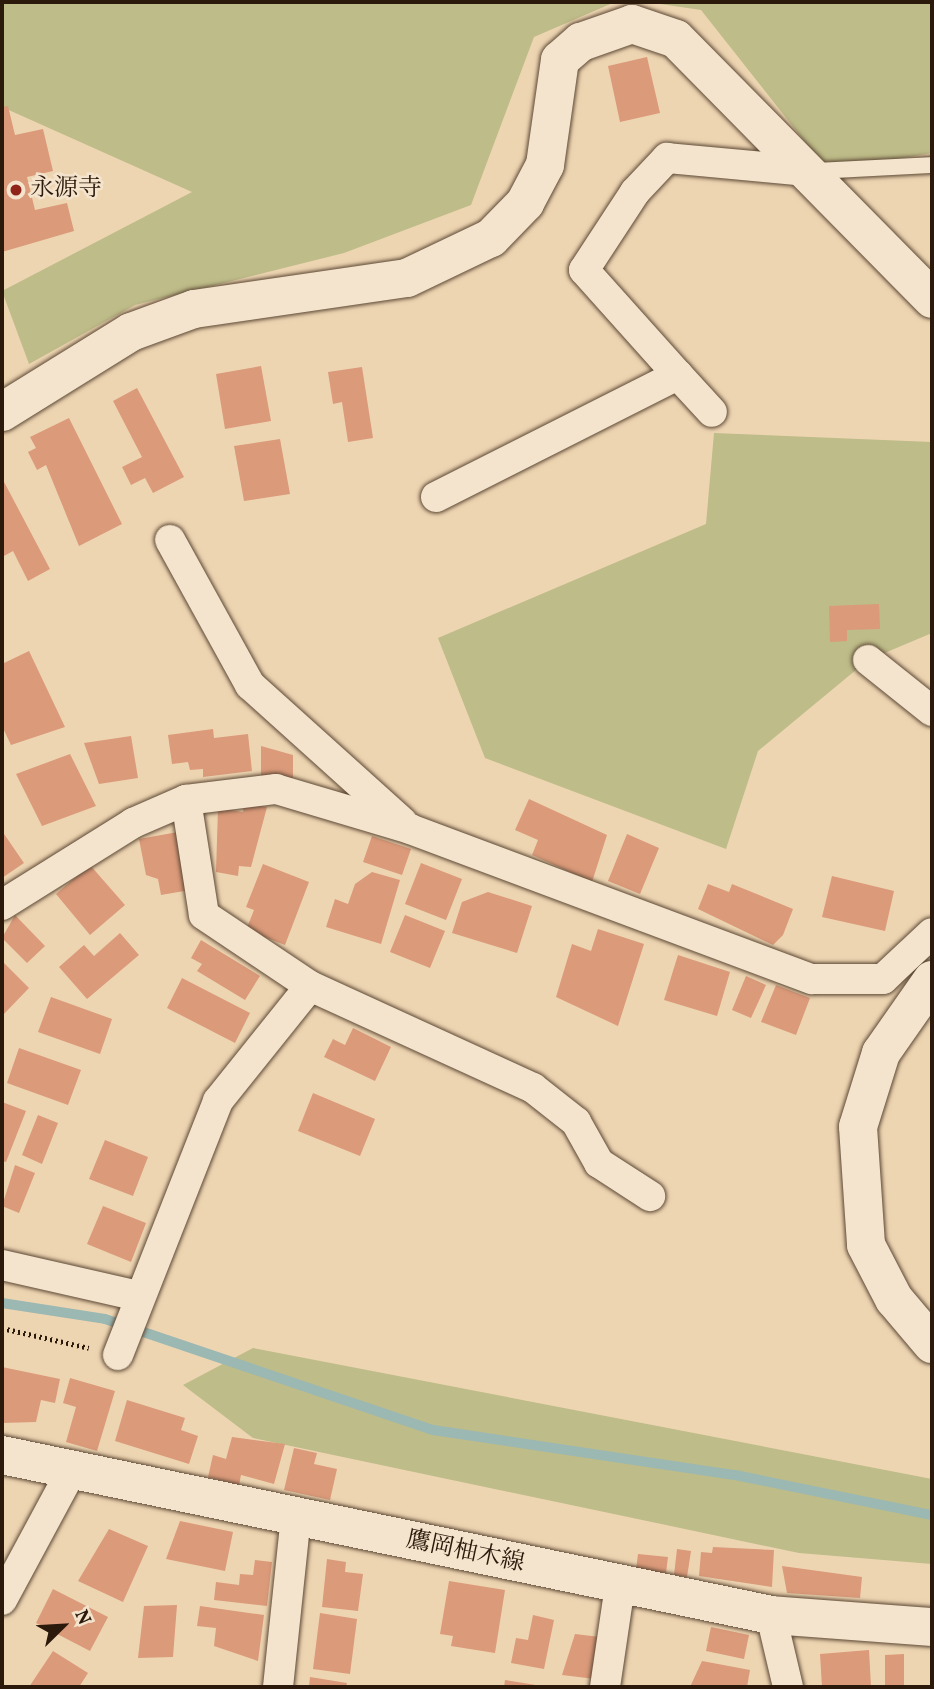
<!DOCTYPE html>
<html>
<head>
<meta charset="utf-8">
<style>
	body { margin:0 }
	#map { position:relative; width:934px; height:1689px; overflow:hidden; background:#eed5b2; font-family:Vollkorn,"Noto Serif JP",serif }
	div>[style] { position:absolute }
	.green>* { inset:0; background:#bebc89 }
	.stream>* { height:10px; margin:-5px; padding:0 5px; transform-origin:5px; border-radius:5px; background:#9bb8b3 }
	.building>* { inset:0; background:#db9a7a }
	.path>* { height:4.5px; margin-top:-2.25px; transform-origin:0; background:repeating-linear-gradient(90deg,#2b190b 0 2px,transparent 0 5.5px) }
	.roads { filter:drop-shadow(0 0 2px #5c4835) drop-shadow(0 0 2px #5c4835) }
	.service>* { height:16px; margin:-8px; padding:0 8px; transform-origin:8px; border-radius:8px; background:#f4e4cd }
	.minor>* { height:30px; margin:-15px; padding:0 15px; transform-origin:15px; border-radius:15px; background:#f4e4cd }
	.tertiary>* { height:38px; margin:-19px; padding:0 19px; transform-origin:19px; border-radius:19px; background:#f4e4cd }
	.secondary>* { height:38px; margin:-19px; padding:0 19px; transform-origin:19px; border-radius:19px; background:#f4e4cd }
	.dots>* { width:19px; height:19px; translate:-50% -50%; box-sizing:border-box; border:4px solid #f4e4cd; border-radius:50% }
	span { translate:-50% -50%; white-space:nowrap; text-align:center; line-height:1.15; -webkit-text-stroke:5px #f4e4cd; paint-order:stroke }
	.poi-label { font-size:24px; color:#2b190b }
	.left { translate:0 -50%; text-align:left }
	.street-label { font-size:24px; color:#2b190b }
	.frame { position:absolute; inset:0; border:4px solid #2b190b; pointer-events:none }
	.north { position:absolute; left:28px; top:1591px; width:70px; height:70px; -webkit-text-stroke:5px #f4e4cd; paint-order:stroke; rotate:66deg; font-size:19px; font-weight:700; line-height:28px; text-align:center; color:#2b190b }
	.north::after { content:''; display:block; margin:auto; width:24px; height:32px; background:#2b190b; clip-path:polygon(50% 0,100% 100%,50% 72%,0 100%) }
</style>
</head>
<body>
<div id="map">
	<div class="green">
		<div style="clip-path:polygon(2px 2px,615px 2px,534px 37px,471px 205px,344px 253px,135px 305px,29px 364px,2px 291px,192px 192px,2px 107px)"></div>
		<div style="clip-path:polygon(647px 2px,932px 2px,932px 153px,828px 171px,701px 10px)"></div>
		<div style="clip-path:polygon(714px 433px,932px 442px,932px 633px,868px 660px,758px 751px,726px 849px,485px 758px,438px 638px,706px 524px)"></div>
		<div style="clip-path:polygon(253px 1348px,932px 1479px,932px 1564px,799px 1553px,253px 1438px,183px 1385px)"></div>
	</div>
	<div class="stream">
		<div style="left:2px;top:1303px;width:104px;rotate:8.8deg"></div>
		<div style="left:105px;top:1319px;width:346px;rotate:18.7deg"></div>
		<div style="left:433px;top:1430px;width:305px;rotate:8.5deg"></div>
		<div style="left:735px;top:1475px;width:201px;rotate:11.5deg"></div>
	</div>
	<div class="building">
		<div style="clip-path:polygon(647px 57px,660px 113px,620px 122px,608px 66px)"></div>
		<div style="clip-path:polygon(8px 106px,15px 135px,43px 129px,53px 171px,27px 177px,35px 210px,67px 203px,74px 231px,2px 252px,2px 107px)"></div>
		<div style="clip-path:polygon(261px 366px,271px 421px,225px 429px,216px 374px)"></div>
		<div style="clip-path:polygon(362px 367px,373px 438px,348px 442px,342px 402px,333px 404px,328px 372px)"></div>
		<div style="clip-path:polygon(137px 388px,184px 477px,153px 493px,145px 478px,131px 485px,122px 467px,142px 457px,113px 401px)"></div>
		<div style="clip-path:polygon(69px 418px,122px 524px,79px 546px,46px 465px,37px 470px,28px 452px,36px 448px,30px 437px)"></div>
		<div style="clip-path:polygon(280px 439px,290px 494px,244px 501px,234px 446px)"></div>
		<div style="clip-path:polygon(2px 478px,50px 569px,28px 581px,13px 551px,2px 557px)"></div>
		<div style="clip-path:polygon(879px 604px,880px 629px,847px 630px,847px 641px,830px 642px,829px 606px)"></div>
		<div style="clip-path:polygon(29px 651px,65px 727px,11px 745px,2px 726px,2px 664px)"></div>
		<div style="clip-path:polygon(213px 729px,214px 738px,248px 734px,252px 771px,203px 777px,203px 769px,190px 770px,188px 762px,172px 764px,168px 735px)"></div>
		<div style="clip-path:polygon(131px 736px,138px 778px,99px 784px,84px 743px)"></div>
		<div style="clip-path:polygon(261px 746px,293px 755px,293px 778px,261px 778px)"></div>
		<div style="clip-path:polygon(70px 754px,96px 806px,42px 826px,16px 774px)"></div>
		<div style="clip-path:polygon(529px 799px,607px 835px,592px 882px,532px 855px,538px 840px,515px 830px)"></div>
		<div style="clip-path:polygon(244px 804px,267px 807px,251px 867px,239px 866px,238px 876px,216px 872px,218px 808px,243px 812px)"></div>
		<div style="clip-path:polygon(2px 831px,24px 863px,2px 878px)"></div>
		<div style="clip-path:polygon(178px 832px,190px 890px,161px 895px,158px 879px,146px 875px,139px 839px)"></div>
		<div style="clip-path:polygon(627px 834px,659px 848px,640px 894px,608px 881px)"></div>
		<div style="clip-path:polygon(372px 836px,411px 849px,402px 875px,363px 862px)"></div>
		<div style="clip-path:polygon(421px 863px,462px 879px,446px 920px,405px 904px)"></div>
		<div style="clip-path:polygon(263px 864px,309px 882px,285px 945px,246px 930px,254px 910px,246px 907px)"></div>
		<div style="clip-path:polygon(90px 865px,125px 905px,90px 935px,56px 894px)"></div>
		<div style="clip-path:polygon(372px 872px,400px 880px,381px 944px,326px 927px,335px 899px,348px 904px,355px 884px)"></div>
		<div style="clip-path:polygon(832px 876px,894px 891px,885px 931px,822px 917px)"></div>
		<div style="clip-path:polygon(708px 884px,729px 892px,732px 884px,793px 909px,783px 935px,773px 945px,698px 909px)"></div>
		<div style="clip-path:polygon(488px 892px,532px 906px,517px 953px,452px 933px,462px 902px)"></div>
		<div style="clip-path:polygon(15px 915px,45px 946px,27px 963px,2px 938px)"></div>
		<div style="clip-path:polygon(405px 915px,445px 931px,430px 968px,390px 952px)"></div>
		<div style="clip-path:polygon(598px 929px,644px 944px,618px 1026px,556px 997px,572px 944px,591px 951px)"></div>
		<div style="clip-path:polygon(120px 933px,139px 955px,87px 999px,59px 967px,84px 945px,94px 956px)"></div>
		<div style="clip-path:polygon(201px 940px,260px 976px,245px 1000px,197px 971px,202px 964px,191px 958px)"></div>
		<div style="clip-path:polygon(678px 955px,730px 972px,717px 1016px,664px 1000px)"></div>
		<div style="clip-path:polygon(2px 961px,29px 988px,2px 1016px)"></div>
		<div style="clip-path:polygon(746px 976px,766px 985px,751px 1018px,732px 1010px)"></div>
		<div style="clip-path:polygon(182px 978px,250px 1013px,235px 1043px,167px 1008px)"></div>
		<div style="clip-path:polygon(776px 985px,810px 998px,796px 1035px,761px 1022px)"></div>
		<div style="clip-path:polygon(51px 997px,112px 1019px,100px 1054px,38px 1032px)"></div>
		<div style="clip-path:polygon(353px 1028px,391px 1047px,375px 1081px,324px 1057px,333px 1039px,345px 1045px)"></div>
		<div style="clip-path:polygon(19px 1048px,81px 1070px,68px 1105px,7px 1083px)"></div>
		<div style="clip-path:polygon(313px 1093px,375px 1119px,360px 1156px,298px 1131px)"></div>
		<div style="clip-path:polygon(2px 1102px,26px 1111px,6px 1162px,2px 1161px)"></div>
		<div style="clip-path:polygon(38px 1115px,58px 1123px,42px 1164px,22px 1155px)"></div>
		<div style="clip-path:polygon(105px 1140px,148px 1157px,133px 1196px,89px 1179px)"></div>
		<div style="clip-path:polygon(15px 1165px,35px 1173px,19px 1213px,2px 1206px)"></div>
		<div style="clip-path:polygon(103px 1206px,146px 1223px,131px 1262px,87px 1244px)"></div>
		<div style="clip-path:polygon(2px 1367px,60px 1379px,55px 1403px,41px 1400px,36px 1422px,2px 1423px)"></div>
		<div style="clip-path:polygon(70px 1378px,115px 1391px,97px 1451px,66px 1442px,76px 1407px,63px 1403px)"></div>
		<div style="clip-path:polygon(127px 1400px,185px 1418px,181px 1430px,198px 1436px,189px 1464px,115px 1441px)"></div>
		<div style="clip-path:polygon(232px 1437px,285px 1444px,274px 1484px,241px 1475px,239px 1485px,208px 1477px,213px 1455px,226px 1459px)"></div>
		<div style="clip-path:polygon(294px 1448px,317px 1453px,314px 1464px,337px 1469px,330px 1500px,284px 1490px)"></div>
		<div style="clip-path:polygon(180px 1521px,233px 1532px,225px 1571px,166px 1559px)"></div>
		<div style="clip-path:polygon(109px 1529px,148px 1546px,123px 1602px,78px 1581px)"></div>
		<div style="clip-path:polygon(713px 1547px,774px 1550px,772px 1587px,699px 1576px,701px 1552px,712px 1553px)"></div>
		<div style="clip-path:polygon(677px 1549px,691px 1551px,687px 1577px,674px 1575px)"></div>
		<div style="clip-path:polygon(638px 1554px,668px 1557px,666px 1573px,636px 1570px)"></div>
		<div style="clip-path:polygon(327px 1559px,346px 1562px,345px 1572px,363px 1574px,358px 1611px,322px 1607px)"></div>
		<div style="clip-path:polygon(255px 1560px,272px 1562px,267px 1606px,214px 1600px,216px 1582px,239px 1585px,240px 1574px,253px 1575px)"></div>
		<div style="clip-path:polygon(782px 1566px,862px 1577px,860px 1598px,787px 1593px)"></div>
		<div style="clip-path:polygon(449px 1581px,505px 1590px,495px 1653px,451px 1646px,453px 1636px,440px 1634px)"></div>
		<div style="clip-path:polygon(53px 1589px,108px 1617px,90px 1651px,36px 1623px)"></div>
		<div style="clip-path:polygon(177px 1605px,173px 1657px,138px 1658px,144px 1606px)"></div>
		<div style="clip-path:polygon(200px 1606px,264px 1615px,258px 1661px,214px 1646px,216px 1628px,197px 1626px)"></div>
		<div style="clip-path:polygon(320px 1613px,357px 1619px,350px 1674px,313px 1669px)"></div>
		<div style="clip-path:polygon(533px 1615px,554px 1620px,544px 1669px,511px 1663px,516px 1638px,528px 1640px)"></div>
		<div style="clip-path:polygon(711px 1627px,749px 1635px,744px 1659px,706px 1651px)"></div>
		<div style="clip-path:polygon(575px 1634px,600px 1637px,595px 1679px,562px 1675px)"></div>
		<div style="clip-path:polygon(869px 1650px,871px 1687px,822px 1687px,820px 1654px)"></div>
		<div style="clip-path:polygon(53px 1651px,88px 1673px,79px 1687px,29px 1687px)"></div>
		<div style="clip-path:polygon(904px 1654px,904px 1687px,885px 1687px,885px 1655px)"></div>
		<div style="clip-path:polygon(702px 1661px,750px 1670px,747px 1687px,690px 1687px)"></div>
		<div style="clip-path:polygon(310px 1677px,347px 1683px,346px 1687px,309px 1687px)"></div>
		<div style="clip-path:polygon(505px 1680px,542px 1686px,542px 1687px,504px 1687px)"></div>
	</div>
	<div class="path">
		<div style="left:2px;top:1328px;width:89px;rotate:12.9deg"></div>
	</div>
	<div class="roads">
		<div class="service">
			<div style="left:814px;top:171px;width:118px;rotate:-2.9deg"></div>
		</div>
		<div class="minor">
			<div style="left:678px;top:375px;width:50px;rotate:47.4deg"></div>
			<div style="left:436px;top:497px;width:271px;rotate:-26.8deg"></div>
			<div style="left:678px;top:375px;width:141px;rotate:-131.8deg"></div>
			<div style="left:584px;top:270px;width:93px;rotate:-56.8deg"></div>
			<div style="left:635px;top:192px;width:47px;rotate:-46.7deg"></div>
			<div style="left:667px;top:158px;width:142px;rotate:5.3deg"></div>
			<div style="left:170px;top:540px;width:166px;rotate:61.1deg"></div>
			<div style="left:250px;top:685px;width:205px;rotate:42deg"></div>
			<div style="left:868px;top:660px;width:82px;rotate:38.6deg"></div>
			<div style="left:186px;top:800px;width:116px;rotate:81.1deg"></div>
			<div style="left:204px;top:915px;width:128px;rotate:33.8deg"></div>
			<div style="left:310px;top:986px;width:245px;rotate:24.6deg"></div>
			<div style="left:533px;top:1088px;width:55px;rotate:38.3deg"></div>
			<div style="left:576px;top:1122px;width:47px;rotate:60.7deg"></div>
			<div style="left:599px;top:1163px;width:61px;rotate:32.9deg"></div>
			<div style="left:2px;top:905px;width:155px;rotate:-32deg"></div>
			<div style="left:133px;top:823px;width:58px;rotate:-23.5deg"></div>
			<div style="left:186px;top:800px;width:91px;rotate:-7deg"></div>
			<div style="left:276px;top:789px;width:140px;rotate:16.6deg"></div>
			<div style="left:410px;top:829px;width:429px;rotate:20.5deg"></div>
			<div style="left:812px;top:979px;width:71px"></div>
			<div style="left:883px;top:979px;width:67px;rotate:-43.2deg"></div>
			<div style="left:2px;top:1265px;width:140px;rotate:12.8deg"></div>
			<div style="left:118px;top:1355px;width:273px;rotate:-68.5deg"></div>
			<div style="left:218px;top:1101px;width:147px;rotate:-51.3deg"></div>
			<div style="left:2px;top:1600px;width:148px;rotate:-61.7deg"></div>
			<div style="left:771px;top:1615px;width:74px;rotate:76.7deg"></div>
			<div style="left:278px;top:1687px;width:171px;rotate:-84deg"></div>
			<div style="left:605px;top:1687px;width:102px;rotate:-81.6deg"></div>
		</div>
		<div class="tertiary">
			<div style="left:2px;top:412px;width:152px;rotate:-31.8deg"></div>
			<div style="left:131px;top:332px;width:67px;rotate:-20.1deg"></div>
			<div style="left:194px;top:309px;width:215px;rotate:-8.3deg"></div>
			<div style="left:407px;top:278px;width:93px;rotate:-25.5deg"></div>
			<div style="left:491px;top:238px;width:49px;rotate:-45.8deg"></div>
			<div style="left:525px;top:203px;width:43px;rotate:-62.2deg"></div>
			<div style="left:545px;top:165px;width:106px;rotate:-81.9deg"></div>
			<div style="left:560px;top:60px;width:28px;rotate:-41deg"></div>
			<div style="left:581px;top:42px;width:54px;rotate:-19.4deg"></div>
			<div style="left:632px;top:24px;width:46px;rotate:18.8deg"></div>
			<div style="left:676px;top:39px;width:365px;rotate:45.4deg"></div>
			<div style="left:932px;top:980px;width:89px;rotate:124.9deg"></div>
			<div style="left:881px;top:1053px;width:77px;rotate:107.3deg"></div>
			<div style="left:858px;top:1127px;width:118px;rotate:86.1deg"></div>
			<div style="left:866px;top:1245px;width:61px;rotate:62.6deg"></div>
			<div style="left:894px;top:1299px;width:59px;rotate:49.8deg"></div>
		</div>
		<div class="secondary">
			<div style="left:2px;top:1455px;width:785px;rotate:11.75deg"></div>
			<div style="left:771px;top:1615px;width:161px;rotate:4.3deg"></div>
		</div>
	</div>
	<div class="dots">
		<div style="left:16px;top:190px;background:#8f2418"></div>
	</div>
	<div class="poi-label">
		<span class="left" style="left:30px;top:190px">永源寺</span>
	</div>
	<div class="street-label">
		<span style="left:465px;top:1553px;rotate:12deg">鷹岡柚木線</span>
	</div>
	<div class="frame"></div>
	<div class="north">N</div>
</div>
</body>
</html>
